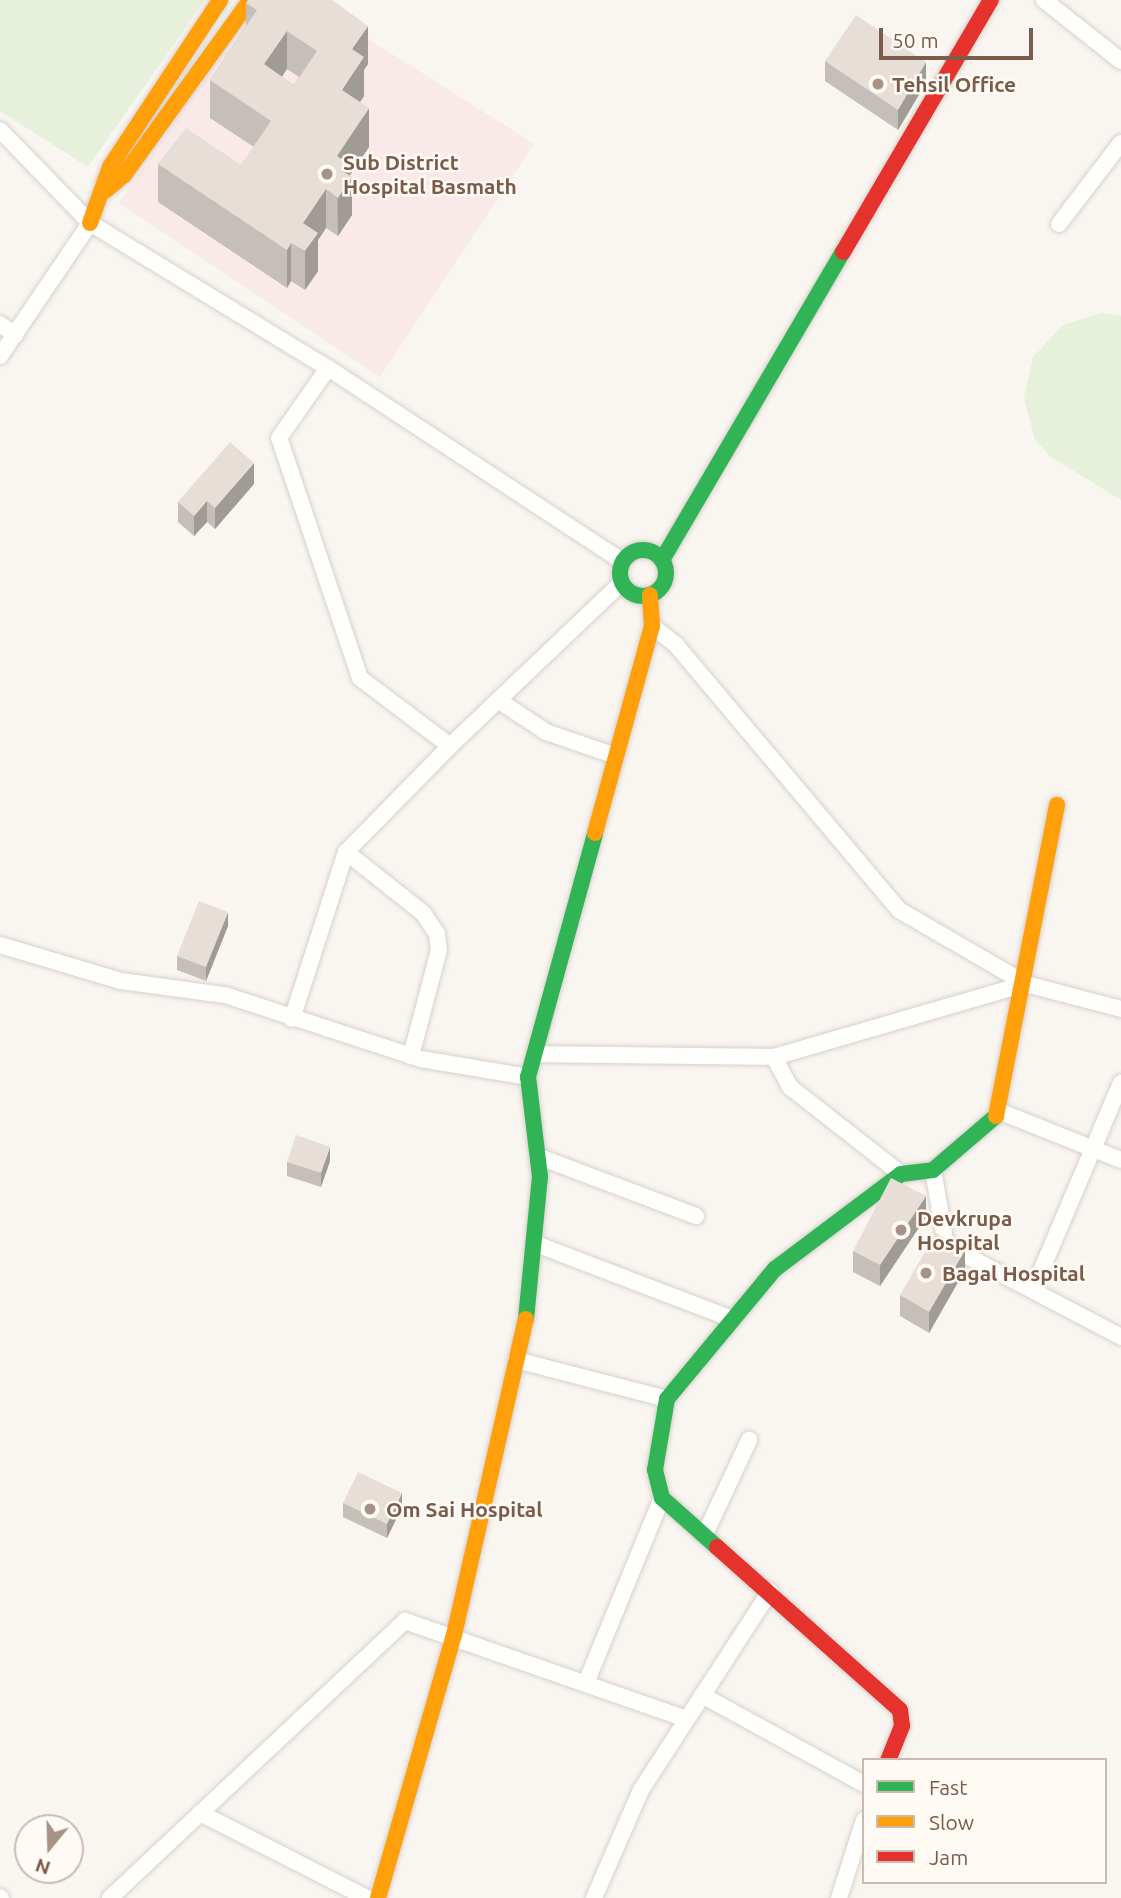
<!DOCTYPE html>
<html>
<head>
<meta charset="utf-8">
<style>
	body { margin:0 }
	#map { position:relative; width:1121px; height:1898px; overflow:hidden; background:#f9f5f0; font-family:Ubuntu,sans-serif }
	div>[style] { position:absolute }
	.medical>* { inset:0; background:#fae9e9 }
	.green>* { inset:0; background:#e7f0db }
	.roads { filter:drop-shadow(0 0 2px #d7d1cb) drop-shadow(0 0 2px #d7d1cb) }
	.street>* { height:16px; margin:-8px; padding:0 8px; transform-origin:8px; border-radius:8px; background:#fefefd }
	.fast>* { height:16px; margin:-8px; padding:0 8px; transform-origin:8px; border-radius:8px; background:#30b455 }
	.fast>.ring { margin:-8px; padding:0; box-sizing:content-box; background:none; border:16px solid #30b455; border-radius:50% }
	.slow>* { height:16px; margin:-8px; padding:0 8px; transform-origin:8px; border-radius:8px; background:#ff9f0a }
	.jam>* { height:16px; margin:-8px; padding:0 8px; transform-origin:8px; border-radius:8px; background:#e5322d }
	.wall>* { inset:0; background:#c6bfb9 }
	.shaded-wall>* { inset:0; background:#a19b96 }
	.building>* { inset:0; background:#e6ded7 }
	.dots>* { width:19px; height:19px; translate:-50% -50%; box-sizing:border-box; border:4px solid #fffaf3; border-radius:50% }
	span { translate:-50% -50%; white-space:nowrap; text-align:center; line-height:1.15; -webkit-text-stroke:5px #fffaf3; paint-order:stroke }
	.poi-label { font-size:21px; color:#7a5c4d; font-weight:700 }
	.left { translate:0 -50%; text-align:left }
	.legend { position:absolute; left:862px; top:1758px; width:245px; height:126px; box-sizing:border-box; background:#fffaf3; border:2px solid #cabbb1; margin:0; padding:9px 12px; list-style:none; font-size:21px; color:#7a5c4d }
	.legend li { display:flex; align-items:center; gap:14px; height:35px }
	.legend b { width:35px; border:2px solid #cabbb1 }
	.north { position:absolute; left:14px; top:1814px; width:70px; height:70px; box-sizing:border-box; background:#fffaf3; border:2px solid #cabbb1; border-radius:50%; rotate:199deg; font-size:19px; font-weight:700; line-height:28px; text-align:center; color:#7a5c4d }
	.north::after { content:''; display:block; margin:auto; width:24px; height:32px; background:#a69286; clip-path:polygon(50% 0,100% 100%,50% 72%,0 100%) }
	.scale { position:absolute; left:879px; top:28px; width:154px; height:32px; box-sizing:border-box; border:4px solid #7a5c4d; border-top:0; padding-left:9px; font-size:21px; line-height:24px; white-space:nowrap; color:#7a5c4d; -webkit-text-stroke:5px #fffaf3; paint-order:stroke }
</style>
</head>
<body>
<div id="map">
	<div class="medical">
		<div style="clip-path:polygon(258px 0,307px 0,534px 144px,380px 377px,119px 203px)"></div>
	</div>
	<div class="green">
		<div style="clip-path:polygon(0 0,205px 0,88px 167px,0 111px)"></div>
		<div style="clip-path:polygon(1102px 313px,1121px 316px,1121px 500px,1051px 457px,1035px 440px,1024px 398px,1033px 357px,1046px 343px,1063px 325px)"></div>
	</div>
	<div class="roads">
		<div class="street">
			<div style="left:1044px;top:0;width:98px;rotate:38.4deg"></div>
			<div style="left:0;top:130px;width:129px;rotate:45.9deg"></div>
			<div style="left:90px;top:223px;width:279px;rotate:31.4deg"></div>
			<div style="left:328px;top:368px;width:352px;rotate:33.3deg"></div>
			<div style="left:1059px;top:224px;width:102px;rotate:-52.6deg"></div>
			<div style="left:0;top:324px;width:19px;rotate:36deg"></div>
			<div style="left:0;top:356px;width:161px;rotate:-55.9deg"></div>
			<div style="left:652px;top:626px;width:31px;rotate:38deg"></div>
			<div style="left:676px;top:645px;width:346px;rotate:49.9deg"></div>
			<div style="left:899px;top:910px;width:147px;rotate:30.2deg"></div>
			<div style="left:1026px;top:984px;width:98px;rotate:14.7deg"></div>
			<div style="left:498px;top:700px;width:58px;rotate:33.7deg"></div>
			<div style="left:546px;top:732px;width:74px;rotate:18.9deg"></div>
			<div style="left:450px;top:746px;width:236px;rotate:-43.6deg"></div>
			<div style="left:346px;top:852px;width:98px;rotate:38.4deg"></div>
			<div style="left:423px;top:913px;width:25px;rotate:56deg"></div>
			<div style="left:437px;top:934px;width:16px;rotate:83deg"></div>
			<div style="left:439px;top:950px;width:110px;rotate:104.8deg"></div>
			<div style="left:0;top:945px;width:126px;rotate:16.6deg"></div>
			<div style="left:121px;top:981px;width:105px;rotate:7.7deg"></div>
			<div style="left:225px;top:995px;width:206px;rotate:18.1deg"></div>
			<div style="left:421px;top:1059px;width:109px;rotate:9.5deg"></div>
			<div style="left:292px;top:1019px;width:176px;rotate:-72.1deg"></div>
			<div style="left:346px;top:852px;width:148px;rotate:-45.5deg"></div>
			<div style="left:450px;top:746px;width:113px;rotate:-142.9deg"></div>
			<div style="left:360px;top:678px;width:253px;rotate:-108.6deg"></div>
			<div style="left:279px;top:438px;width:85px;rotate:-55deg"></div>
			<div style="left:535px;top:1054px;width:239px;rotate:0.7deg"></div>
			<div style="left:774px;top:1057px;width:262px;rotate:-16.2deg"></div>
			<div style="left:774px;top:1057px;width:34px;rotate:62deg"></div>
			<div style="left:790px;top:1087px;width:141px;rotate:38.1deg"></div>
			<div style="left:1001px;top:1112px;width:129px;rotate:21.8deg"></div>
			<div style="left:537px;top:1156px;width:170px;rotate:20.7deg"></div>
			<div style="left:933px;top:1170px;width:76px;rotate:80.2deg"></div>
			<div style="left:946px;top:1245px;width:198px;rotate:27.7deg"></div>
			<div style="left:536px;top:1244px;width:210px;rotate:20.9deg"></div>
			<div style="left:1033px;top:1290px;width:225px;rotate:-67deg"></div>
			<div style="left:516px;top:1360px;width:156px;rotate:14.5deg"></div>
			<div style="left:706px;top:1532px;width:102px;rotate:-64.9deg"></div>
			<div style="left:586px;top:1683px;width:200px;rotate:-67.7deg"></div>
			<div style="left:702px;top:1695px;width:185px;rotate:28.8deg"></div>
			<div style="left:200px;top:1813px;width:187px;rotate:27deg"></div>
			<div style="left:0;top:1897px;width:1px;rotate:45deg"></div>
			<div style="left:110px;top:1898px;width:405px;rotate:-43.2deg"></div>
			<div style="left:405px;top:1621px;width:298px;rotate:19.2deg"></div>
			<div style="left:594px;top:1898px;width:118px;rotate:-66.5deg"></div>
			<div style="left:641px;top:1790px;width:237px;rotate:-57deg"></div>
			<div style="left:839px;top:1898px;width:82px;rotate:-72.2deg"></div>
		</div>
		<div class="fast">
			<div class="ring" style="left:620px;top:550px;width:30px;height:30px"></div>
			<div style="left:662px;top:560px;width:357px;rotate:-59.6deg"></div>
			<div style="left:526px;top:1319px;width:143px;rotate:-84.4deg"></div>
			<div style="left:540px;top:1177px;width:101px;rotate:-96.8deg"></div>
			<div style="left:528px;top:1077px;width:253px;rotate:-74.6deg"></div>
			<div style="left:717px;top:1547px;width:74px;rotate:-138.3deg"></div>
			<div style="left:662px;top:1498px;width:29px;rotate:-104deg"></div>
			<div style="left:655px;top:1470px;width:72px;rotate:-80.4deg"></div>
			<div style="left:667px;top:1399px;width:169px;rotate:-50.3deg"></div>
			<div style="left:775px;top:1269px;width:158px;rotate:-37deg"></div>
			<div style="left:901px;top:1174px;width:32px;rotate:-7deg"></div>
			<div style="left:933px;top:1170px;width:83px;rotate:-40.6deg"></div>
		</div>
		<div class="slow">
			<div style="left:106px;top:190px;width:23px;rotate:-40deg"></div>
			<div style="left:124px;top:175px;width:216px;rotate:-54.2deg"></div>
			<div style="left:90px;top:223px;width:59px;rotate:-70.3deg"></div>
			<div style="left:110px;top:167px;width:200px;rotate:-56.6deg"></div>
			<div style="left:595px;top:833px;width:215px;rotate:-74.6deg"></div>
			<div style="left:652px;top:626px;width:31px;rotate:-94deg"></div>
			<div style="left:996px;top:1116px;width:317px;rotate:-78.9deg"></div>
			<div style="left:378px;top:1898px;width:274px;rotate:-73.9deg"></div>
			<div style="left:454px;top:1635px;width:324px;rotate:-77.2deg"></div>
		</div>
		<div class="jam">
			<div style="left:843px;top:252px;width:292px;rotate:-59.6deg"></div>
			<div style="left:717px;top:1547px;width:245px;rotate:41.7deg"></div>
			<div style="left:900px;top:1710px;width:16px;rotate:83deg"></div>
			<div style="left:902px;top:1726px;width:37px;rotate:112deg"></div>
		</div>
	</div>
	<div class="wall">
		<div style="clip-path:polygon(evenodd,246px 3px,368px 64px,364px 70px,364px 96px,360px 102px,369px 147px,350px 175px,352px 215px,338px 236px,326px 228px,318px 240px,318px 271px,305px 290px,291px 281px,287px 288px,158px 202px,158px 164px,241px 165px,254px 147px,210px 118px,210px 80px,246px 26px,246px 3px,287px 69px,299px 77px,294px 85px,282px 77px,287px 69px)"></div>
		<div style="clip-path:polygon(825px 61px,926px 83px,898px 130px,825px 81px)"></div>
		<div style="clip-path:polygon(254px 484px,215px 529px,207px 522px,194px 536px,178px 522px,178px 502px)"></div>
		<div style="clip-path:polygon(228px 926px,206px 981px,177px 970px,177px 956px)"></div>
		<div style="clip-path:polygon(330px 1161px,321px 1187px,287px 1176px,287px 1162px)"></div>
		<div style="clip-path:polygon(926px 1217px,880px 1286px,853px 1272px,853px 1251px)"></div>
		<div style="clip-path:polygon(965px 1270px,929px 1333px,900px 1316px,900px 1295px)"></div>
		<div style="clip-path:polygon(343px 1503px,402px 1507px,387px 1538px,343px 1517px)"></div>
	</div>
	<div class="shaded-wall">
		<div style="clip-path:polygon(368px 26px,368px 64px,364px 70px,364px 96px,342px 129px,342px 90px,352px 49px)"></div>
		<div style="clip-path:polygon(287px 31px,287px 69px,264px 103px,264px 64px)"></div>
		<div style="clip-path:polygon(926px 62px,926px 83px,898px 130px,898px 110px)"></div>
		<div style="clip-path:polygon(369px 108px,369px 147px,346px 181px,352px 177px,352px 215px,338px 236px,337px 156px)"></div>
		<div style="clip-path:polygon(326px 189px,326px 228px,318px 240px,318px 271px,305px 290px,305px 251px,303px 223px)"></div>
		<div style="clip-path:polygon(291px 243px,291px 281px,287px 288px,287px 250px)"></div>
		<div style="clip-path:polygon(254px 463px,254px 484px,215px 529px,215px 508px)"></div>
		<div style="clip-path:polygon(207px 501px,207px 522px,194px 536px,194px 516px)"></div>
		<div style="clip-path:polygon(228px 912px,228px 926px,206px 981px,206px 967px)"></div>
		<div style="clip-path:polygon(330px 1147px,330px 1161px,321px 1187px,321px 1173px)"></div>
		<div style="clip-path:polygon(926px 1196px,926px 1217px,880px 1286px,880px 1265px)"></div>
		<div style="clip-path:polygon(965px 1250px,965px 1270px,929px 1333px,929px 1312px)"></div>
		<div style="clip-path:polygon(402px 1493px,402px 1507px,387px 1538px,387px 1524px)"></div>
	</div>
	<div class="building">
		<div style="clip-path:polygon(evenodd,248px 0,332px 0,368px 26px,352px 49px,364px 57px,342px 90px,369px 108px,337px 156px,346px 162px,341px 170px,352px 177px,338px 198px,326px 189px,303px 223px,318px 233px,305px 251px,291px 243px,287px 250px,158px 164px,186px 128px,241px 165px,271px 121px,210px 80px,257px 10px,246px 3px,248px 0,287px 31px,317px 51px,294px 85px,264px 64px,287px 31px)"></div>
		<div style="clip-path:polygon(856px 15px,926px 62px,898px 110px,825px 61px)"></div>
		<div style="clip-path:polygon(230px 442px,254px 463px,215px 508px,207px 501px,194px 516px,178px 502px)"></div>
		<div style="clip-path:polygon(199px 901px,228px 912px,206px 967px,177px 956px)"></div>
		<div style="clip-path:polygon(296px 1135px,330px 1147px,321px 1173px,287px 1162px)"></div>
		<div style="clip-path:polygon(891px 1178px,926px 1196px,880px 1265px,853px 1251px)"></div>
		<div style="clip-path:polygon(936px 1233px,965px 1250px,929px 1312px,900px 1295px)"></div>
		<div style="clip-path:polygon(358px 1472px,402px 1493px,387px 1524px,343px 1503px)"></div>
	</div>
	<div class="dots">
		<div style="left:878px;top:84px;background:#a69286"></div>
		<div style="left:327px;top:174px;background:#a69286"></div>
		<div style="left:901px;top:1230px;background:#a69286"></div>
		<div style="left:926px;top:1273px;background:#a69286"></div>
		<div style="left:370px;top:1509px;background:#a69286"></div>
	</div>
	<div class="poi-label">
		<span class="left" style="left:892px;top:84px">Tehsil Office</span>
		<span class="left" style="left:343px;top:174px">Sub District<br>Hospital Basmath</span>
		<span class="left" style="left:917px;top:1230px">Devkrupa<br>Hospital</span>
		<span class="left" style="left:942px;top:1273px">Bagal Hospital</span>
		<span class="left" style="left:386px;top:1509px">Om Sai Hospital</span>
	</div>
	<ul class="legend">
	<li><b style="height:9px;background:#30b455"></b>Fast</li>
	<li><b style="height:9px;background:#ff9f0a"></b>Slow</li>
	<li><b style="height:9px;background:#e5322d"></b>Jam</li>
	</ul>
	<div class="north">N</div>
	<div class="scale">50 m</div>
</div>
</body>
</html>
